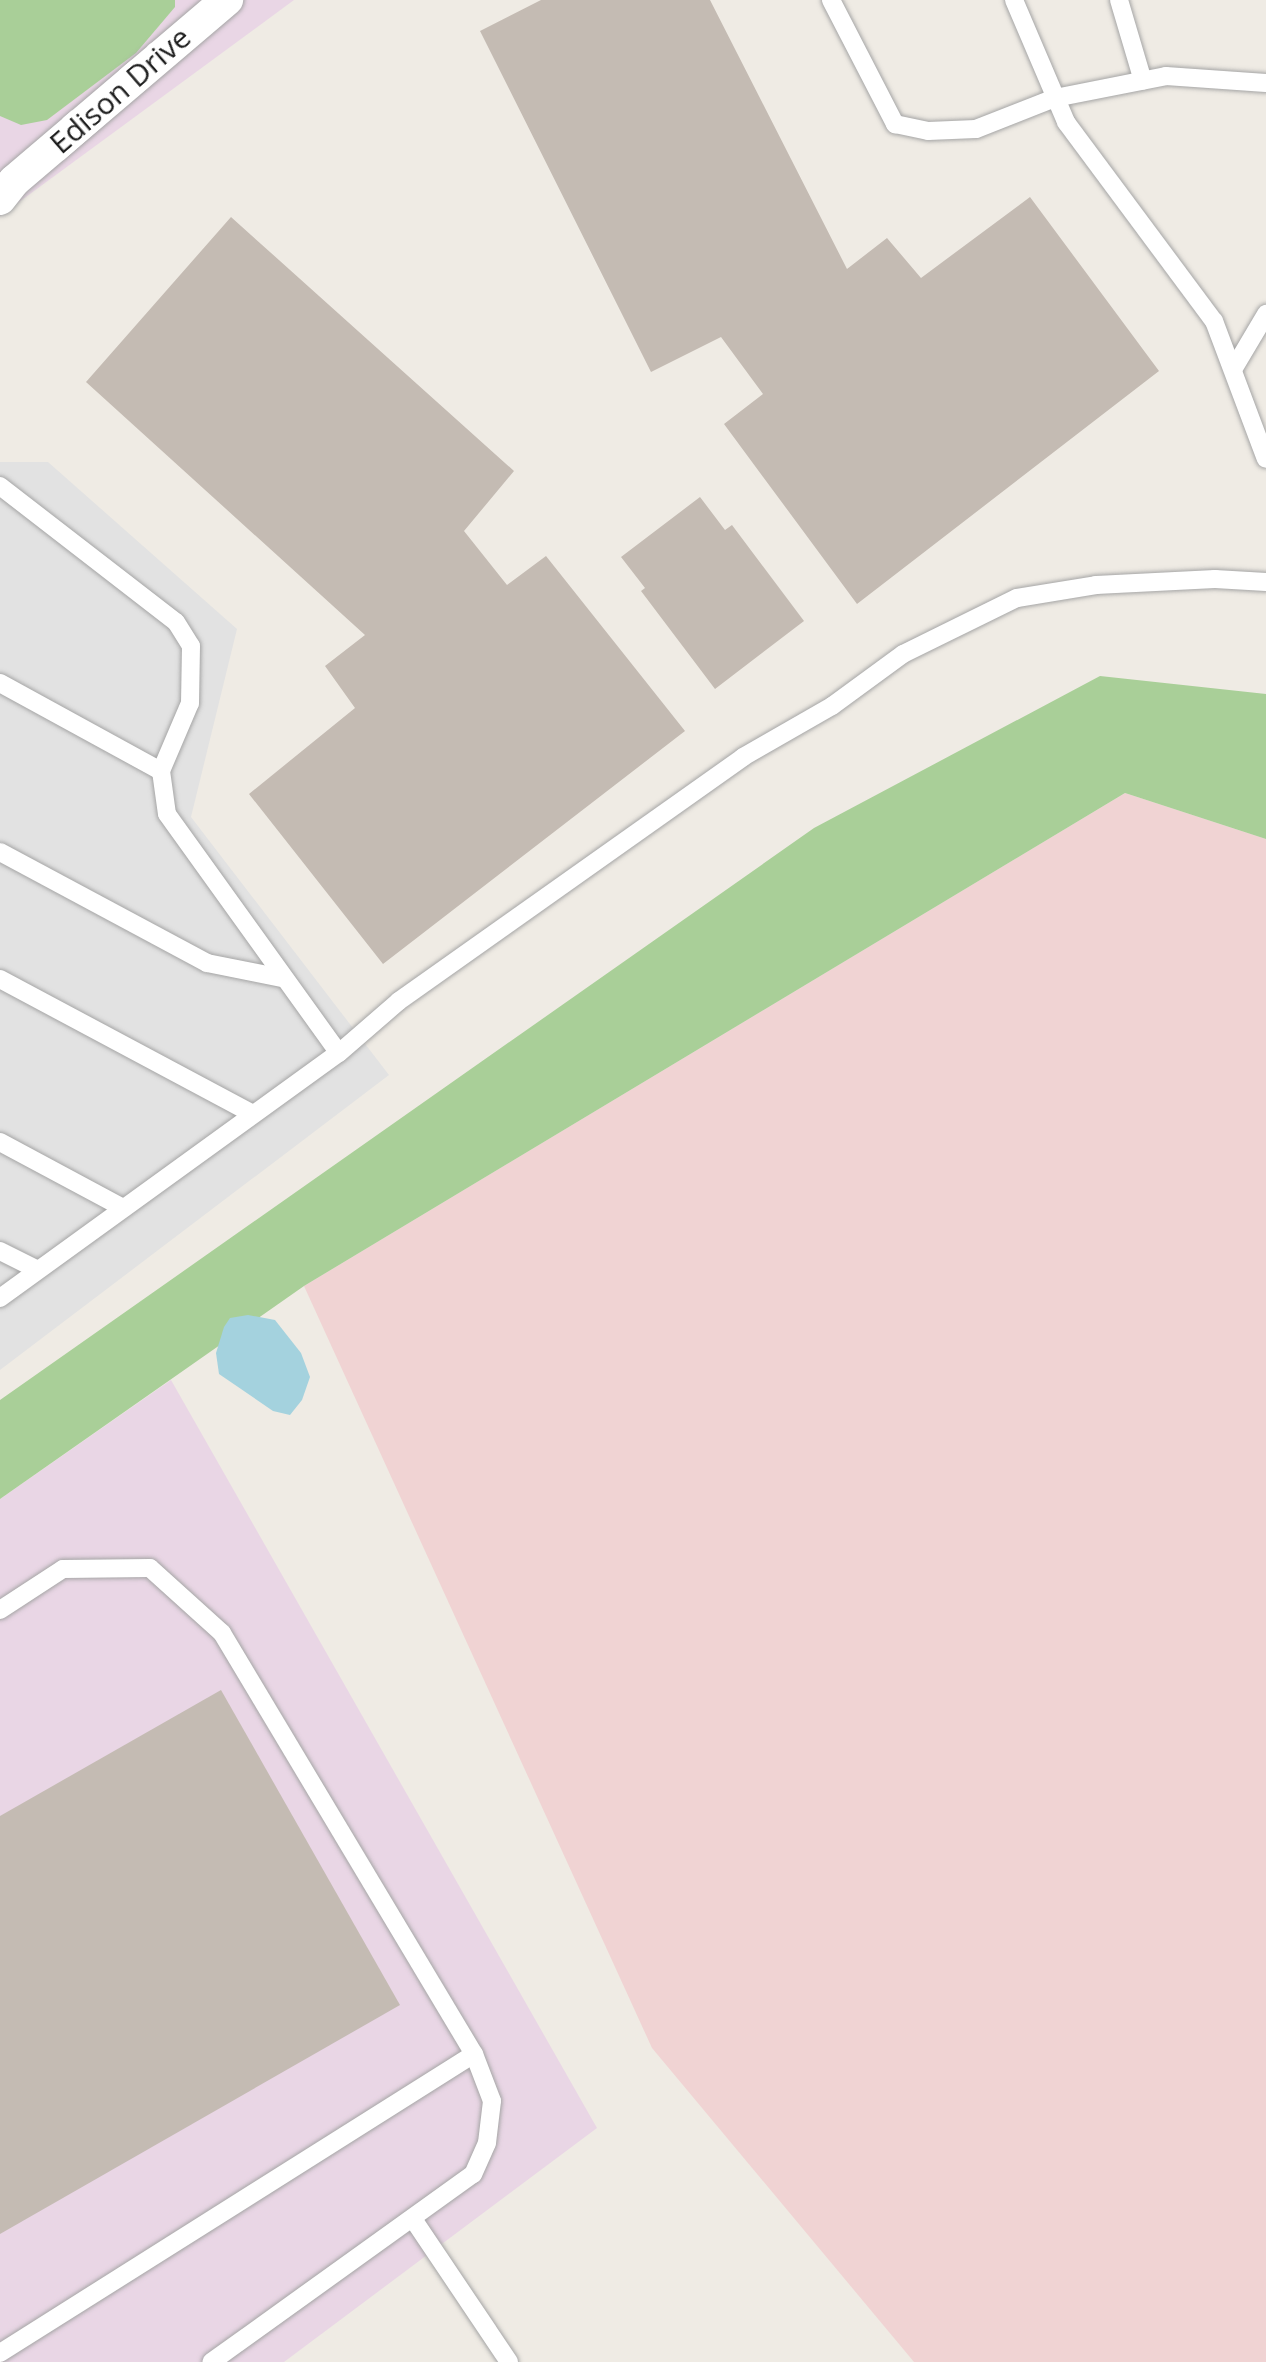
<!DOCTYPE html>
<html>
<head>
<meta charset="utf-8">
<style>
	body { margin:0 }
	#map { position:relative; width:1266px; height:2362px; overflow:hidden; background:#efebe4; font-family:"Open Sans",sans-serif }
	div>[style] { position:absolute }
	.commercial>* { inset:0; background:#f0d3d3 }
	.industrial>* { inset:0; background:#e9d6e5 }
	.forest>* { inset:0; background:#a9cf98 }
	.parking>* { inset:0; background:#e2e2e2 }
	.water>* { inset:0; background:#a4d2de }
	.building>* { inset:0; background:#c4bbb3 }
	.roads { filter:drop-shadow(0 0 2px #a5a5a5) drop-shadow(0 0 2px #a5a5a5) }
	.service>* { height:18px; margin:-9px; padding:0 9px; transform-origin:9px; border-radius:9px; background:#fff }
	.minor>* { height:32px; margin:-16px; padding:0 16px; transform-origin:16px; border-radius:16px; background:#fff }
	span { translate:-50% -50%; white-space:nowrap; text-align:center; line-height:1.15; -webkit-text-stroke:10px #fff; paint-order:stroke }
	.street-label { font-size:30px; color:#1e1e1e }
</style>
</head>
<body>
<div id="map">
	<div class="commercial">
		<div style="clip-path:polygon(1125px 793px,1266px 839px,1266px 2362px,914px 2362px,652px 2048px,304px 1286px)"></div>
	</div>
	<div class="industrial">
		<div style="clip-path:polygon(0 0,294px 0,0 216px)"></div>
		<div style="clip-path:polygon(171px 1380px,597px 2128px,284px 2362px,0 2362px,0 1499px)"></div>
	</div>
	<div class="forest">
		<div style="clip-path:polygon(0 0,175px 0,175px 7px,136px 53px,47px 120px,21px 125px,0 116px)"></div>
		<div style="clip-path:polygon(1100px 676px,1266px 694px,1266px 839px,1125px 793px,304px 1286px,0 1499px,0 1400px,814px 828px)"></div>
	</div>
	<div class="parking">
		<div style="clip-path:polygon(0 462px,48px 462px,237px 629px,191px 817px,389px 1075px,0 1370px)"></div>
	</div>
	<div class="water">
		<div style="clip-path:polygon(248px 1315px,275px 1320px,301px 1353px,310px 1377px,302px 1400px,290px 1415px,273px 1411px,219px 1374px,216px 1353px,224px 1327px,230px 1318px)"></div>
	</div>
	<div class="building">
		<div style="clip-path:polygon(541px 0,710px 0,847px 269px,887px 238px,921px 278px,1030px 197px,1159px 371px,857px 604px,724px 424px,763px 394px,721px 337px,651px 372px,480px 31px)"></div>
		<div style="clip-path:polygon(231px 217px,514px 471px,464px 531px,507px 585px,546px 556px,685px 731px,383px 964px,249px 794px,355px 708px,325px 666px,365px 635px,86px 382px)"></div>
		<div style="clip-path:polygon(700px 497px,725px 530px,732px 525px,804px 621px,715px 689px,641px 591px,645px 588px,621px 557px)"></div>
		<div style="clip-path:polygon(221px 1690px,400px 2005px,0 2234px,0 1816px)"></div>
	</div>
	<div class="roads">
		<div class="service">
			<div style="left:831px;top:0;width:140px;rotate:62.7deg"></div>
			<div style="left:895px;top:124px;width:34px;rotate:12deg"></div>
			<div style="left:928px;top:131px;width:48px;rotate:-2.4deg"></div>
			<div style="left:976px;top:129px;width:85px;rotate:-21.4deg"></div>
			<div style="left:1055px;top:98px;width:113px;rotate:-11.2deg"></div>
			<div style="left:1166px;top:76px;width:100px;rotate:4deg"></div>
			<div style="left:1014px;top:0;width:133px;rotate:66.9deg"></div>
			<div style="left:1066px;top:122px;width:248px;rotate:53.4deg"></div>
			<div style="left:1214px;top:321px;width:147px;rotate:69.4deg"></div>
			<div style="left:1119px;top:0;width:84px;rotate:73.5deg"></div>
			<div style="left:1234px;top:368px;width:63px;rotate:-59.3deg"></div>
			<div style="left:0;top:486px;width:222px;rotate:37.7deg"></div>
			<div style="left:176px;top:622px;width:28px;rotate:58deg"></div>
			<div style="left:191px;top:646px;width:57px;rotate:91deg"></div>
			<div style="left:190px;top:703px;width:74px;rotate:113.1deg"></div>
			<div style="left:161px;top:771px;width:43px;rotate:82.1deg"></div>
			<div style="left:167px;top:814px;width:294px;rotate:54.3deg"></div>
			<div style="left:339px;top:1053px;width:79px;rotate:-40.9deg"></div>
			<div style="left:399px;top:1001px;width:422px;rotate:-35.3deg"></div>
			<div style="left:743px;top:757px;width:103px;rotate:-29.8deg"></div>
			<div style="left:832px;top:706px;width:88px;rotate:-36.2deg"></div>
			<div style="left:903px;top:654px;width:127px;rotate:-26.2deg"></div>
			<div style="left:1017px;top:598px;width:80px;rotate:-9.3deg"></div>
			<div style="left:1096px;top:585px;width:119px;rotate:-2.9deg"></div>
			<div style="left:1215px;top:579px;width:51px;rotate:3.4deg"></div>
			<div style="left:0;top:683px;width:183px;rotate:28.7deg"></div>
			<div style="left:0;top:852px;width:235px;rotate:28.2deg"></div>
			<div style="left:207px;top:963px;width:76px;rotate:11.3deg"></div>
			<div style="left:0;top:979px;width:285px;rotate:28.1deg"></div>
			<div style="left:0;top:1142px;width:140px;rotate:28.2deg"></div>
			<div style="left:0;top:1251px;width:42px;rotate:26.6deg"></div>
			<div style="left:0;top:1298px;width:418px;rotate:-35.9deg"></div>
			<div style="left:0;top:1610px;width:75px;rotate:-33.1deg"></div>
			<div style="left:63px;top:1569px;width:87px;rotate:-0.7deg"></div>
			<div style="left:150px;top:1568px;width:97px;rotate:42.1deg"></div>
			<div style="left:222px;top:1633px;width:491px;rotate:59.1deg"></div>
			<div style="left:474px;top:2054px;width:50px;rotate:69deg"></div>
			<div style="left:492px;top:2101px;width:42px;rotate:96.8deg"></div>
			<div style="left:487px;top:2143px;width:34px;rotate:114deg"></div>
			<div style="left:473px;top:2174px;width:322px;rotate:144.3deg"></div>
			<div style="left:413px;top:2219px;width:172px;rotate:56.1deg"></div>
			<div style="left:0;top:2353px;width:560px;rotate:-32.24deg"></div>
		</div>
		<div class="minor">
			<div style="left:0;top:199px;width:23px;rotate:-52deg"></div>
			<div style="left:14px;top:181px;width:280px;rotate:-40.4deg"></div>
		</div>
	</div>
	<div class="street-label">
		<span style="left:120px;top:90px;rotate:-41deg">Edison Drive</span>
	</div>
</div>
</body>
</html>
